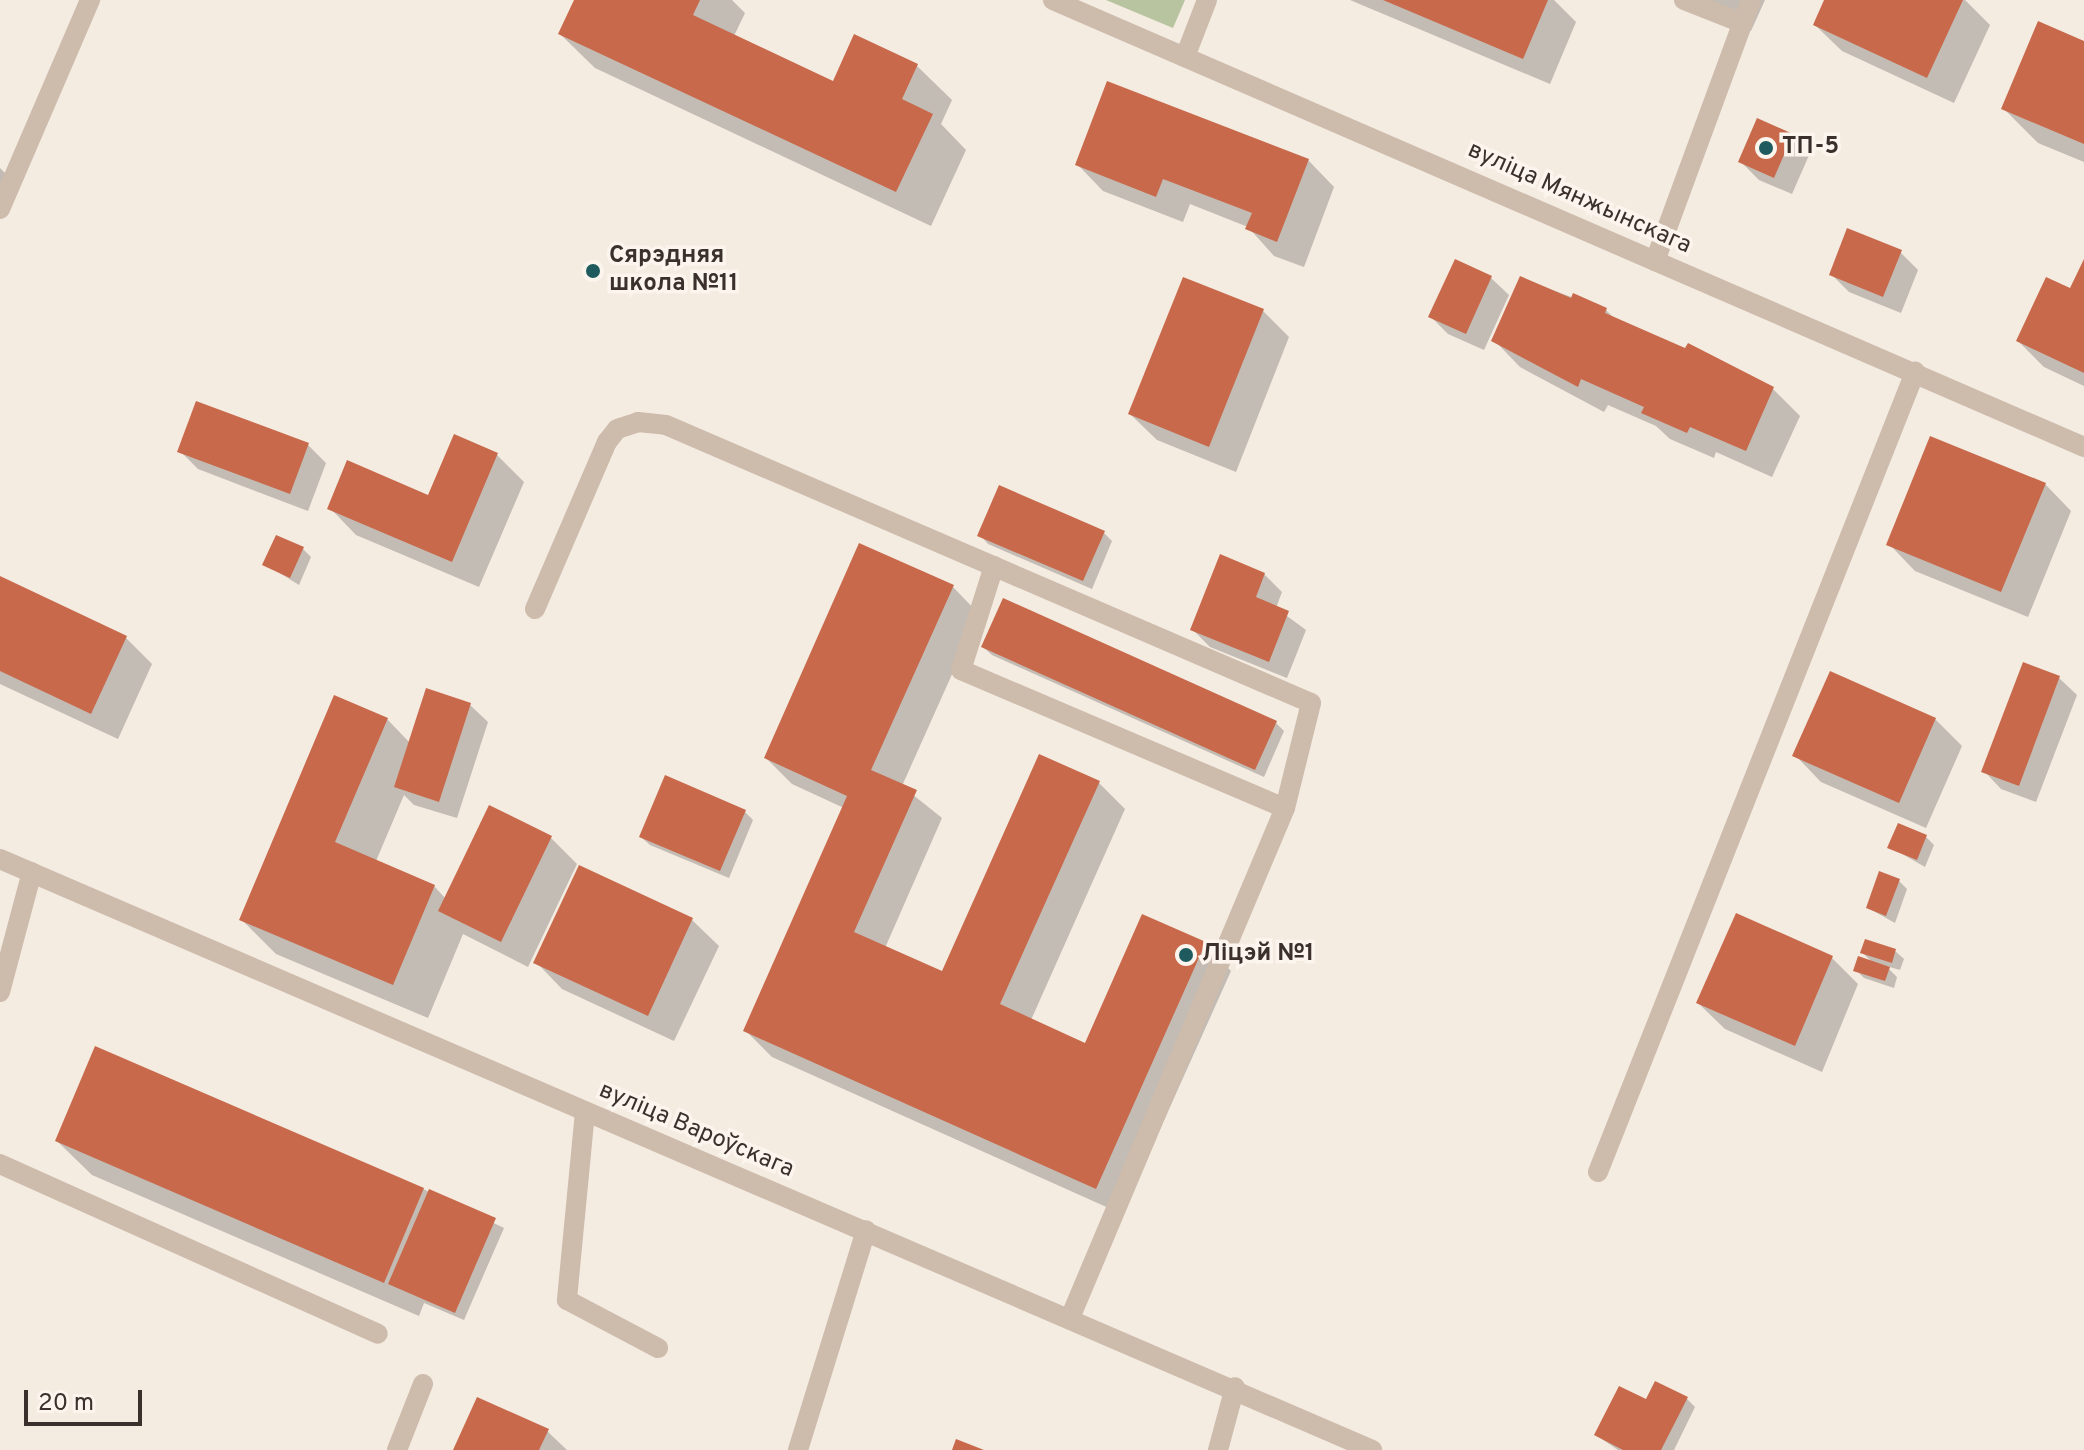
<!DOCTYPE html>
<html>
<head>
<meta charset="utf-8">
<style>
	body { margin:0 }
	#map { position:relative; width:2084px; height:1450px; overflow:hidden; background:#f4ebe1; font-family:Overpass,sans-serif }
	div>[style] { position:absolute }
	.green>* { inset:0; background:#b8c4a0 }
	.shadow>* { inset:0; background:#0003 }
	.building>* { inset:0; background:#c8694b }
	.minor>* { height:20px; margin:-10px; padding:0 10px; transform-origin:10px; border-radius:10px; background:#cdbbac }
	.dots>* { width:22px; height:22px; translate:-50% -50%; box-sizing:border-box; border:4px solid #fbf5ee; border-radius:50% }
	span { translate:-50% -50%; white-space:nowrap; text-align:center; line-height:1.15; -webkit-text-stroke:7px #fbf5ee; paint-order:stroke }
	.poi-label { font-size:24px; color:#3b302b; font-weight:700 }
	.left { translate:0 -50%; text-align:left }
	.street-label { font-size:24px; color:#3b302b }
	.scale { position:absolute; left:24px; top:1390px; width:118px; height:36px; box-sizing:border-box; border:4px solid #3b302b; border-top:0; padding-left:10px; font-size:24px; line-height:28px; white-space:nowrap; color:#3b302b; -webkit-text-stroke:6px #fbf5ee; paint-order:stroke }
</style>
</head>
<body>
<div id="map">
	<div class="green">
		<div style="clip-path:polygon(1106px 0,1185px 0,1173px 28px)"></div>
	</div>
	<div class="shadow">
		<div style="clip-path:polygon(576px 0,732px 0,745px 13px,734px 36px,834px 84px,855px 37px,917px 66px,952px 100px,941px 124px,966px 150px,931px 226px,595px 68px,560px 34px)"></div>
		<div style="clip-path:polygon(1350px 0,1554px 0,1576px 22px,1550px 84px)"></div>
		<div style="clip-path:polygon(1682px 0,1765px 0,1751px 31px)"></div>
		<div style="clip-path:polygon(1826px 0,1965px 0,1990px 25px,1954px 103px,1842px 51px,1815px 25px)"></div>
		<div style="clip-path:polygon(2084px 43px,2084px 162px,2038px 143px,2003px 108px)"></div>
		<div style="clip-path:polygon(1792px 135px,1810px 153px,1792px 194px,1759px 180px,1741px 162px)"></div>
		<div style="clip-path:polygon(1308px 160px,1334px 187px,1304px 267px,1274px 256px,1248px 227px,1190px 204px,1183px 222px,1103px 191px,1077px 164px)"></div>
		<div style="clip-path:polygon(0 168px,13px 181px,0 207px)"></div>
		<div style="clip-path:polygon(1900px 252px,1918px 270px,1901px 313px,1849px 292px,1831px 274px)"></div>
		<div style="clip-path:polygon(2084px 264px,2084px 386px,2044px 367px,2018px 341px,2071px 291px)"></div>
		<div style="clip-path:polygon(1491px 278px,1509px 295px,1484px 350px,1448px 334px,1431px 317px)"></div>
		<div style="clip-path:polygon(1521px 278px,1606px 310px,1617px 321px,1773px 389px,1800px 416px,1772px 477px,1716px 452px,1714px 458px,1670px 439px,1656px 426px,1608px 405px,1604px 412px,1520px 367px,1494px 340px)"></div>
		<div style="clip-path:polygon(1263px 311px,1289px 337px,1236px 472px,1157px 440px,1130px 414px)"></div>
		<div style="clip-path:polygon(308px 445px,326px 463px,308px 511px,198px 469px,180px 451px)"></div>
		<div style="clip-path:polygon(497px 455px,524px 482px,479px 587px,356px 535px,330px 508px,429px 497px)"></div>
		<div style="clip-path:polygon(2045px 484px,2071px 511px,2028px 617px,1915px 571px,1889px 544px)"></div>
		<div style="clip-path:polygon(1104px 533px,1112px 541px,1092px 589px,988px 544px,980px 535px)"></div>
		<div style="clip-path:polygon(303px 549px,311px 557px,299px 585px,265px 564px)"></div>
		<div style="clip-path:polygon(1264px 574px,1282px 592px,1276px 608px,1306px 630px,1287px 678px,1210px 647px,1192px 629px)"></div>
		<div style="clip-path:polygon(0 579px,126px 638px,152px 664px,118px 739px,0 684px)"></div>
		<div style="clip-path:polygon(953px 587px,979px 614px,902px 786px,942px 818px,885px 948px,943px 974px,1099px 783px,1125px 809px,1031px 1020px,1086px 1045px,1204px 944px,1231px 971px,1122px 1214px,772px 1057px,745px 1030px,844px 808px,792px 784px,766px 758px)"></div>
		<div style="clip-path:polygon(983px 647px,1276px 723px,1284px 731px,1264px 777px,992px 655px)"></div>
		<div style="clip-path:polygon(2059px 678px,2077px 695px,2036px 802px,2001px 789px,1984px 771px)"></div>
		<div style="clip-path:polygon(470px 705px,488px 722px,457px 818px,414px 805px,404px 795px,376px 861px,434px 886px,446px 899px,551px 838px,577px 864px,528px 967px,463px 934px,428px 1018px,276px 954px,242px 920px,387px 719px,410px 743px)"></div>
		<div style="clip-path:polygon(1935px 719px,1962px 746px,1926px 828px,1821px 782px,1795px 755px)"></div>
		<div style="clip-path:polygon(744px 811px,753px 820px,729px 878px,650px 845px,641px 837px)"></div>
		<div style="clip-path:polygon(1926px 837px,1934px 845px,1925px 867px,1890px 847px)"></div>
		<div style="clip-path:polygon(1899px 881px,1907px 889px,1895px 923px,1868px 908px)"></div>
		<div style="clip-path:polygon(692px 920px,719px 946px,674px 1041px,562px 989px,536px 962px)"></div>
		<div style="clip-path:polygon(1895px 951px,1904px 959px,1900px 970px,1886px 966px,1897px 977px,1894px 988px,1864px 978px,1856px 970px,1873px 963px,1862px 952px)"></div>
		<div style="clip-path:polygon(1832px 958px,1858px 984px,1822px 1072px,1725px 1029px,1698px 1003px)"></div>
		<div style="clip-path:polygon(57px 1141px,423px 1189px,504px 1228px,464px 1320px,424px 1303px,419px 1316px,92px 1175px)"></div>
		<div style="clip-path:polygon(1687px 1399px,1695px 1407px,1674px 1450px,1618px 1450px,1596px 1435px,1646px 1402px)"></div>
		<div style="clip-path:polygon(547px 1431px,567px 1450px,455px 1450px)"></div>
	</div>
	<div class="building">
		<div style="clip-path:polygon(574px 0,700px 0,693px 15px,833px 81px,854px 34px,918px 64px,902px 99px,933px 114px,896px 192px,558px 34px)"></div>
		<div style="clip-path:polygon(1383px 0,1548px 0,1523px 59px)"></div>
		<div style="clip-path:polygon(1824px 0,1963px 0,1927px 78px,1813px 25px)"></div>
		<div style="clip-path:polygon(2038px 21px,2084px 41px,2084px 144px,2001px 109px)"></div>
		<div style="clip-path:polygon(1107px 81px,1309px 159px,1277px 242px,1245px 229px,1252px 213px,1163px 179px,1156px 197px,1075px 165px)"></div>
		<div style="clip-path:polygon(1757px 118px,1793px 134px,1774px 178px,1738px 162px)"></div>
		<div style="clip-path:polygon(1847px 228px,1902px 250px,1883px 297px,1829px 275px)"></div>
		<div style="clip-path:polygon(1455px 259px,1492px 276px,1466px 334px,1428px 317px)"></div>
		<div style="clip-path:polygon(2084px 259px,2084px 373px,2016px 341px,2046px 277px,2070px 288px)"></div>
		<div style="clip-path:polygon(1520px 276px,1571px 298px,1573px 293px,1607px 308px,1605px 313px,1685px 348px,1688px 343px,1774px 387px,1746px 451px,1690px 427px,1687px 433px,1641px 413px,1644px 407px,1581px 379px,1578px 387px,1491px 341px)"></div>
		<div style="clip-path:polygon(1183px 277px,1264px 309px,1209px 447px,1128px 414px)"></div>
		<div style="clip-path:polygon(196px 401px,309px 443px,290px 494px,177px 452px)"></div>
		<div style="clip-path:polygon(454px 434px,498px 453px,452px 562px,327px 509px,347px 460px,428px 495px)"></div>
		<div style="clip-path:polygon(1930px 436px,2046px 483px,2001px 592px,1886px 545px)"></div>
		<div style="clip-path:polygon(999px 485px,1105px 531px,1083px 581px,977px 536px)"></div>
		<div style="clip-path:polygon(276px 535px,304px 547px,290px 578px,262px 565px)"></div>
		<div style="clip-path:polygon(859px 543px,954px 585px,871px 770px,917px 790px,854px 932px,942px 971px,1039px 754px,1100px 781px,1000px 1004px,1085px 1043px,1142px 914px,1206px 942px,1096px 1189px,743px 1031px,847px 796px,764px 758px)"></div>
		<div style="clip-path:polygon(1220px 554px,1265px 573px,1256px 597px,1289px 611px,1269px 662px,1190px 630px)"></div>
		<div style="clip-path:polygon(0 576px,127px 636px,91px 714px,0 671px)"></div>
		<div style="clip-path:polygon(1003px 598px,1277px 721px,1255px 770px,981px 647px)"></div>
		<div style="clip-path:polygon(2023px 662px,2060px 676px,2019px 786px,1981px 772px)"></div>
		<div style="clip-path:polygon(1830px 671px,1936px 718px,1899px 803px,1792px 756px)"></div>
		<div style="clip-path:polygon(426px 688px,471px 703px,439px 802px,394px 787px)"></div>
		<div style="clip-path:polygon(334px 695px,388px 718px,335px 842px,435px 885px,393px 985px,239px 920px)"></div>
		<div style="clip-path:polygon(665px 775px,746px 810px,720px 871px,639px 837px)"></div>
		<div style="clip-path:polygon(489px 805px,552px 836px,501px 942px,438px 911px)"></div>
		<div style="clip-path:polygon(1898px 823px,1927px 835px,1917px 860px,1887px 848px)"></div>
		<div style="clip-path:polygon(579px 865px,693px 918px,648px 1016px,533px 963px)"></div>
		<div style="clip-path:polygon(1879px 871px,1900px 879px,1886px 916px,1866px 908px)"></div>
		<div style="clip-path:polygon(1736px 913px,1833px 956px,1795px 1046px,1696px 1003px)"></div>
		<div style="clip-path:polygon(1865px 939px,1896px 949px,1892px 963px,1860px 953px)"></div>
		<div style="clip-path:polygon(1858px 956px,1890px 967px,1885px 981px,1853px 971px)"></div>
		<div style="clip-path:polygon(95px 1046px,424px 1188px,384px 1283px,55px 1141px)"></div>
		<div style="clip-path:polygon(429px 1189px,496px 1218px,455px 1313px,388px 1284px)"></div>
		<div style="clip-path:polygon(1655px 1381px,1688px 1397px,1661px 1450px,1623px 1450px,1594px 1435px,1619px 1386px,1646px 1399px)"></div>
		<div style="clip-path:polygon(477px 1397px,549px 1429px,539px 1450px,453px 1450px)"></div>
		<div style="clip-path:polygon(956px 1439px,984px 1450px,952px 1450px)"></div>
	</div>
	<div class="minor">
		<div style="left:1053px;top:0;width:1124px;rotate:23.44deg"></div>
		<div style="left:1684px;top:0;width:62px;rotate:21.6deg"></div>
		<div style="left:1185px;top:57px;width:61px;rotate:-68.9deg"></div>
		<div style="left:0;top:209px;width:228px;rotate:-66.7deg"></div>
		<div style="left:1655px;top:261px;width:278px;rotate:-69.8deg"></div>
		<div style="left:994px;top:566px;width:109px;rotate:107.6deg"></div>
		<div style="left:961px;top:670px;width:352px;rotate:23.1deg"></div>
		<div style="left:535px;top:609px;width:182px;rotate:-66.7deg"></div>
		<div style="left:607px;top:442px;width:16px;rotate:-52deg"></div>
		<div style="left:617px;top:429px;width:22px;rotate:-18deg"></div>
		<div style="left:638px;top:422px;width:28px;rotate:6deg"></div>
		<div style="left:666px;top:425px;width:702px;rotate:23.32deg"></div>
		<div style="left:1311px;top:703px;width:108px;rotate:103.9deg"></div>
		<div style="left:1285px;top:808px;width:553px;rotate:112.86deg"></div>
		<div style="left:0;top:859px;width:1494px;rotate:23.3deg"></div>
		<div style="left:0;top:992px;width:124px;rotate:-75.1deg"></div>
		<div style="left:585px;top:1112px;width:189px;rotate:95.5deg"></div>
		<div style="left:567px;top:1300px;width:103px;rotate:27.8deg"></div>
		<div style="left:0;top:1164px;width:414px;rotate:24.2deg"></div>
		<div style="left:1598px;top:1172px;width:861px;rotate:-68.38deg"></div>
		<div style="left:397px;top:1450px;width:71px;rotate:-68.5deg"></div>
		<div style="left:798px;top:1450px;width:230px;rotate:-72.8deg"></div>
		<div style="left:1218px;top:1450px;width:65px;rotate:-74.9deg"></div>
	</div>
	<div class="dots">
		<div style="left:1766px;top:148px;background:#1f5a5e"></div>
		<div style="left:593px;top:271px;background:#1f5a5e"></div>
		<div style="left:1186px;top:955px;background:#1f5a5e"></div>
	</div>
	<div class="poi-label">
		<span class="left" style="left:1782px;top:148px">ТП-5</span>
		<span class="left" style="left:609px;top:271px">Сярэдняя<br>школа №11</span>
		<span class="left" style="left:1202px;top:955px">Ліцэй №1</span>
	</div>
	<div class="street-label">
		<span style="left:1579px;top:199px;rotate:24deg">вуліца Мянжынскага</span>
		<span style="left:696px;top:1131px;rotate:23deg">вуліца Вароўскага</span>
	</div>
	<div class="scale">20 m</div>
</div>
</body>
</html>
